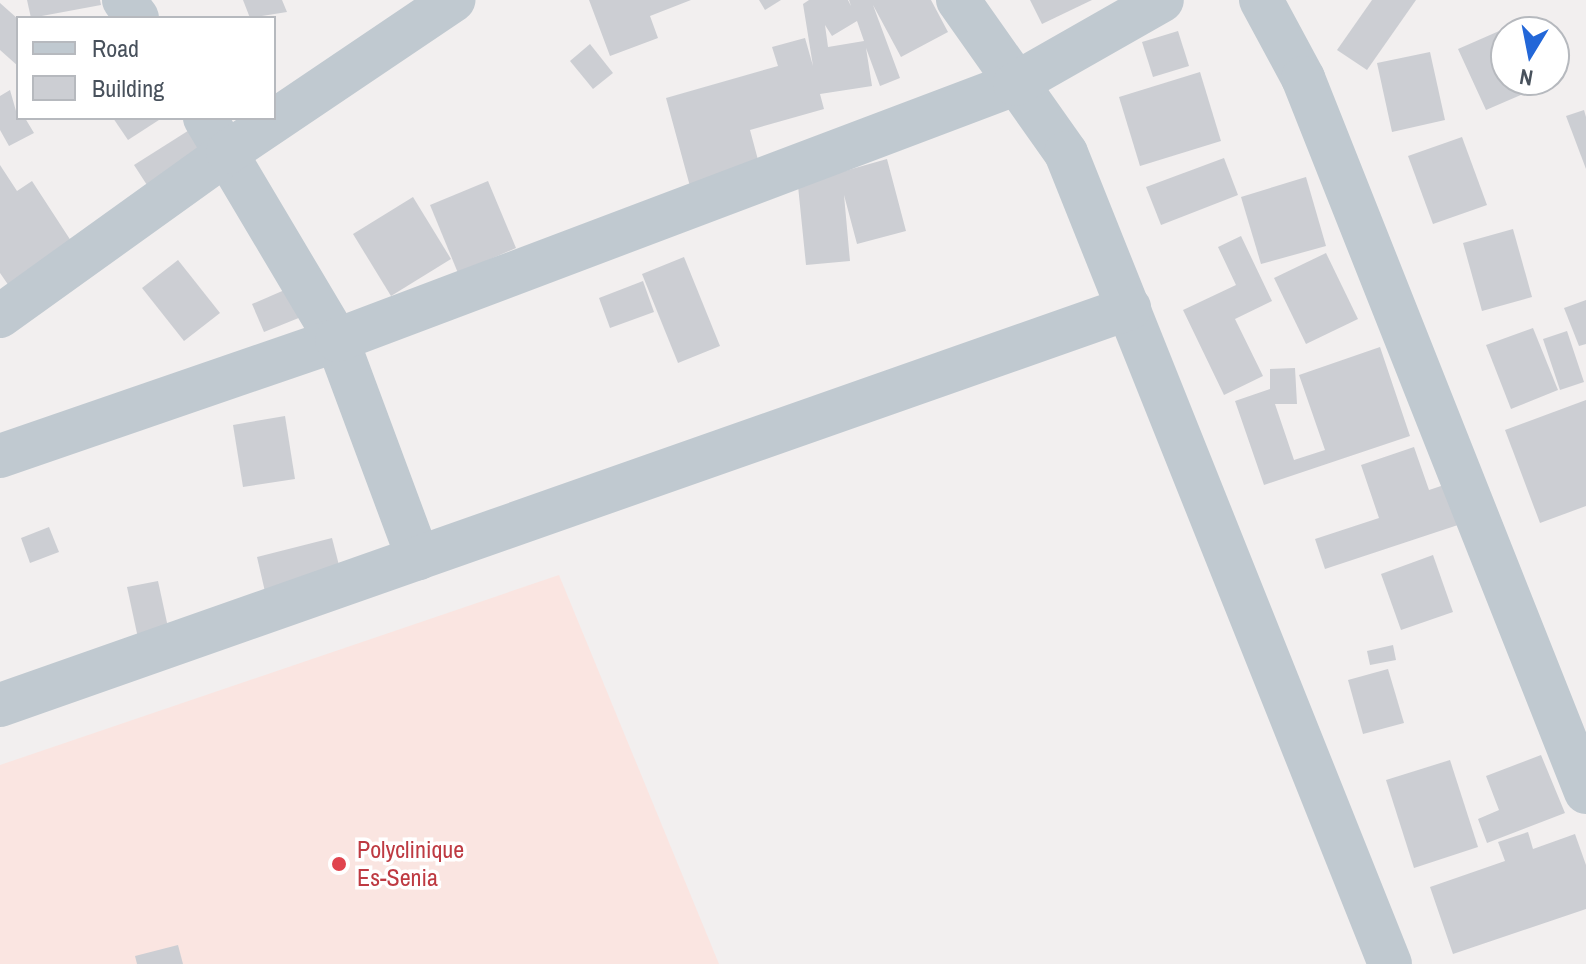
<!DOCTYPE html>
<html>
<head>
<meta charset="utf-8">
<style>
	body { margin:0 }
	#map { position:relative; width:1586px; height:964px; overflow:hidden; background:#f2efef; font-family:"Archivo Narrow",sans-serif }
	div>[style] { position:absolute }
	.medical>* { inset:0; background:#fae5e1 }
	.building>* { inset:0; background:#ccced3 }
	.minor>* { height:44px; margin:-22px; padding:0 22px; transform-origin:22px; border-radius:22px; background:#c0c9d0 }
	.dots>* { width:22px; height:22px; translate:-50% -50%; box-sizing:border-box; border:4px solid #fff; border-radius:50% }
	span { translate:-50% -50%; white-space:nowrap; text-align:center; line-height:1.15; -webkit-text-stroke:7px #fff; paint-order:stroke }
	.health-label { font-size:24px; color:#be3a42 }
	.left { translate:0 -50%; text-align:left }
	.legend { position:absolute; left:16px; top:16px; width:260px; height:104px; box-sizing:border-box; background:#fff; border:2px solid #b6b9be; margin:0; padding:10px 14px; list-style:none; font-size:24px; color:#48515c }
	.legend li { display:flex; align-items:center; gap:16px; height:40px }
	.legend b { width:40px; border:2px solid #b6b9be }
	.north { position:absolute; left:1490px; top:16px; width:80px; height:80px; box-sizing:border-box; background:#fff; border:2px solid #b6b9be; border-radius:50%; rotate:190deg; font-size:22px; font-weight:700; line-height:32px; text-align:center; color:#48515c }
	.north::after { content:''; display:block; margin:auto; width:28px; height:36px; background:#2367d8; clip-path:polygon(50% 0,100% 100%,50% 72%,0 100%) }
</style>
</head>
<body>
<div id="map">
	<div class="medical">
		<div style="clip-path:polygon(559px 575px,719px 964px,0 964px,0 765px)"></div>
	</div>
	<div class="building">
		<div style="clip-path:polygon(27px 0,100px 0,101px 5px,31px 18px)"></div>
		<div style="clip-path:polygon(243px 0,282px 0,287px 12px,250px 18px)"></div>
		<div style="clip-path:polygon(589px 0,691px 0,650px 16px,658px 38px,610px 56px)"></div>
		<div style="clip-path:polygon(759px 0,781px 0,765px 10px)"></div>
		<div style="clip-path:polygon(evenodd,809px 0,848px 0,851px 6px,849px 0,931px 0,948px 32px,901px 57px,873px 5px,900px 78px,880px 86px,866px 48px,872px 86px,820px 94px,824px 109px,750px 130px,761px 171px,691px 190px,666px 98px,778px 66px,772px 47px,805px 38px,813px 66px,803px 4px,809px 0,857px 21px,864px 41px,828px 47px,825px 25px,832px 36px,857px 21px)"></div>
		<div style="clip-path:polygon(1030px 0,1092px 0,1042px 24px)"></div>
		<div style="clip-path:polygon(1372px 0,1416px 0,1367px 70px,1337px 50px)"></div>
		<div style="clip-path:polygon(0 3px,18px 19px,18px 66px,0 50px)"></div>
		<div style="clip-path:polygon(1529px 18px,1535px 32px,1506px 32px,1506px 80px,1556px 80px,1486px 110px,1458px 49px)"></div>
		<div style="clip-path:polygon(1178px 31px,1189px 66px,1153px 77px,1142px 42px)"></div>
		<div style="clip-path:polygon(590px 44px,613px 73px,593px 89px,570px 61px)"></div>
		<div style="clip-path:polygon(1430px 52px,1445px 120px,1392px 132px,1377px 63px)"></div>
		<div style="clip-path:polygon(1200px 72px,1221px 141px,1140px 166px,1119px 97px)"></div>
		<div style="clip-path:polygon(10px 90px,18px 118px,25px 118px,34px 133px,9px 146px,0 130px,0 96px)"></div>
		<div style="clip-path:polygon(1584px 110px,1586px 117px,1586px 169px,1566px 116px)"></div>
		<div style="clip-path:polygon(113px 118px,162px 118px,128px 140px)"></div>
		<div style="clip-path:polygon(202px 122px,227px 162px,160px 205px,134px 165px)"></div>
		<div style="clip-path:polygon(1462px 137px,1487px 205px,1433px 224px,1408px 156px)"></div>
		<div style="clip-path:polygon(1224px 158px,1238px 195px,1161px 225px,1146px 187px)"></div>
		<div style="clip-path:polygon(887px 159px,906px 231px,857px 244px,844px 195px,850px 261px,806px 265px,797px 176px,841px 172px)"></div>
		<div style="clip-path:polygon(0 165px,17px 191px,32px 181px,73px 244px,9px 286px,0 273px)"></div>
		<div style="clip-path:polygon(1306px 177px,1326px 246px,1261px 264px,1241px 197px)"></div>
		<div style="clip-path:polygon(488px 181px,516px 248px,458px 273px,430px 205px)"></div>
		<div style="clip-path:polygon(413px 197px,451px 259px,391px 296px,353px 234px)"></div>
		<div style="clip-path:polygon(1513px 229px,1532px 297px,1482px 311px,1463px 243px)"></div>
		<div style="clip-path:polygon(1241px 236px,1272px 301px,1235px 319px,1263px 376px,1224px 395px,1183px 310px,1236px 285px,1218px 247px)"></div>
		<div style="clip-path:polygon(1326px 253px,1358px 319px,1306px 344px,1274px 278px)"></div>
		<div style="clip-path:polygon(684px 257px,720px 346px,678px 363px,642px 274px)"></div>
		<div style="clip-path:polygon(178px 260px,220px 313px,184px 341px,142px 288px)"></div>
		<div style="clip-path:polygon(643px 281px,654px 312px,610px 328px,599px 298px)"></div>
		<div style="clip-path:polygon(303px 282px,316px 311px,264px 332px,252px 304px)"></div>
		<div style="clip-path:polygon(1586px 300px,1586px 344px,1579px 346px,1564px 308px)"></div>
		<div style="clip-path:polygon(1533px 328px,1558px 390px,1511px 409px,1486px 345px)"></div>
		<div style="clip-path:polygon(1567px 331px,1584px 382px,1560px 390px,1543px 339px)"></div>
		<div style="clip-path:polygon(1380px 347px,1410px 436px,1264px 485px,1235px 401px,1270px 389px,1270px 369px,1295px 368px,1297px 404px,1275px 404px,1294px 460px,1325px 450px,1299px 375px)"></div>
		<div style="clip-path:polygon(1586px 400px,1586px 506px,1540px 523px,1505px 430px)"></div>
		<div style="clip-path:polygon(285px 416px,295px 479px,243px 487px,233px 425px)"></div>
		<div style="clip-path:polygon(1414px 447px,1429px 490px,1450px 483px,1464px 523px,1325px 569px,1315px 539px,1379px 518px,1361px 465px)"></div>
		<div style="clip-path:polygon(49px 527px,59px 552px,30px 563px,21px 538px)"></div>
		<div style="clip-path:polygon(332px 538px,342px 577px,266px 596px,257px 557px)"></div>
		<div style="clip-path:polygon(1433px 555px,1453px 612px,1401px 630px,1381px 574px)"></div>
		<div style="clip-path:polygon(158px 581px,169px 632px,138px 638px,127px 587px)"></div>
		<div style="clip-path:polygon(1393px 645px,1396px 660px,1370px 665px,1367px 651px)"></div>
		<div style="clip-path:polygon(1388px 669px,1404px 723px,1363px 734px,1348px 680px)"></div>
		<div style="clip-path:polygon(1541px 755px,1565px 813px,1487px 843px,1478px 819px,1499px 810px,1486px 776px)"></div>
		<div style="clip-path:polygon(1450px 760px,1478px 847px,1414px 868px,1386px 780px)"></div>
		<div style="clip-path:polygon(1528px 832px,1533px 849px,1575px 834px,1586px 865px,1586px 909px,1453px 954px,1430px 887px,1505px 861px,1498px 842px)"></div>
		<div style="clip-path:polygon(178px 945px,183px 964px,137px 964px,135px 956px)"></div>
	</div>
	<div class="minor">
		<div style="left:124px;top:0;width:22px;rotate:54deg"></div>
		<div style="left:958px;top:0;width:187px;rotate:54.8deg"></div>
		<div style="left:1066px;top:153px;width:873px;rotate:68.22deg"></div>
		<div style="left:1261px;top:0;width:89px;rotate:61.7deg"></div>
		<div style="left:1303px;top:78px;width:768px;rotate:68.38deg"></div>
		<div style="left:205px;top:118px;width:258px;rotate:59.3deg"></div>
		<div style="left:337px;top:340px;width:233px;rotate:69.6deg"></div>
		<div style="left:0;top:316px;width:281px;rotate:-35.7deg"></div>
		<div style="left:228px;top:152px;width:272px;rotate:-34deg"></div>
		<div style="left:0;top:456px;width:356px;rotate:-19deg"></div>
		<div style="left:337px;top:340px;width:725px;rotate:-20.69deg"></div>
		<div style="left:1015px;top:84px;width:169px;rotate:-29.7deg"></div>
		<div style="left:0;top:705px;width:1197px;rotate:-19.37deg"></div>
	</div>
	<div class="dots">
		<div style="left:339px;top:864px;background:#e0444e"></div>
	</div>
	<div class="health-label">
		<span class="left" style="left:357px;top:864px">Polyclinique<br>Es-Senia</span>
	</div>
	<ul class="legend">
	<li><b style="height:10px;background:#c0c9d0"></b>Road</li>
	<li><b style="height:22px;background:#ccced3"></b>Building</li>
	</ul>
	<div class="north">N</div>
</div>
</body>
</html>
